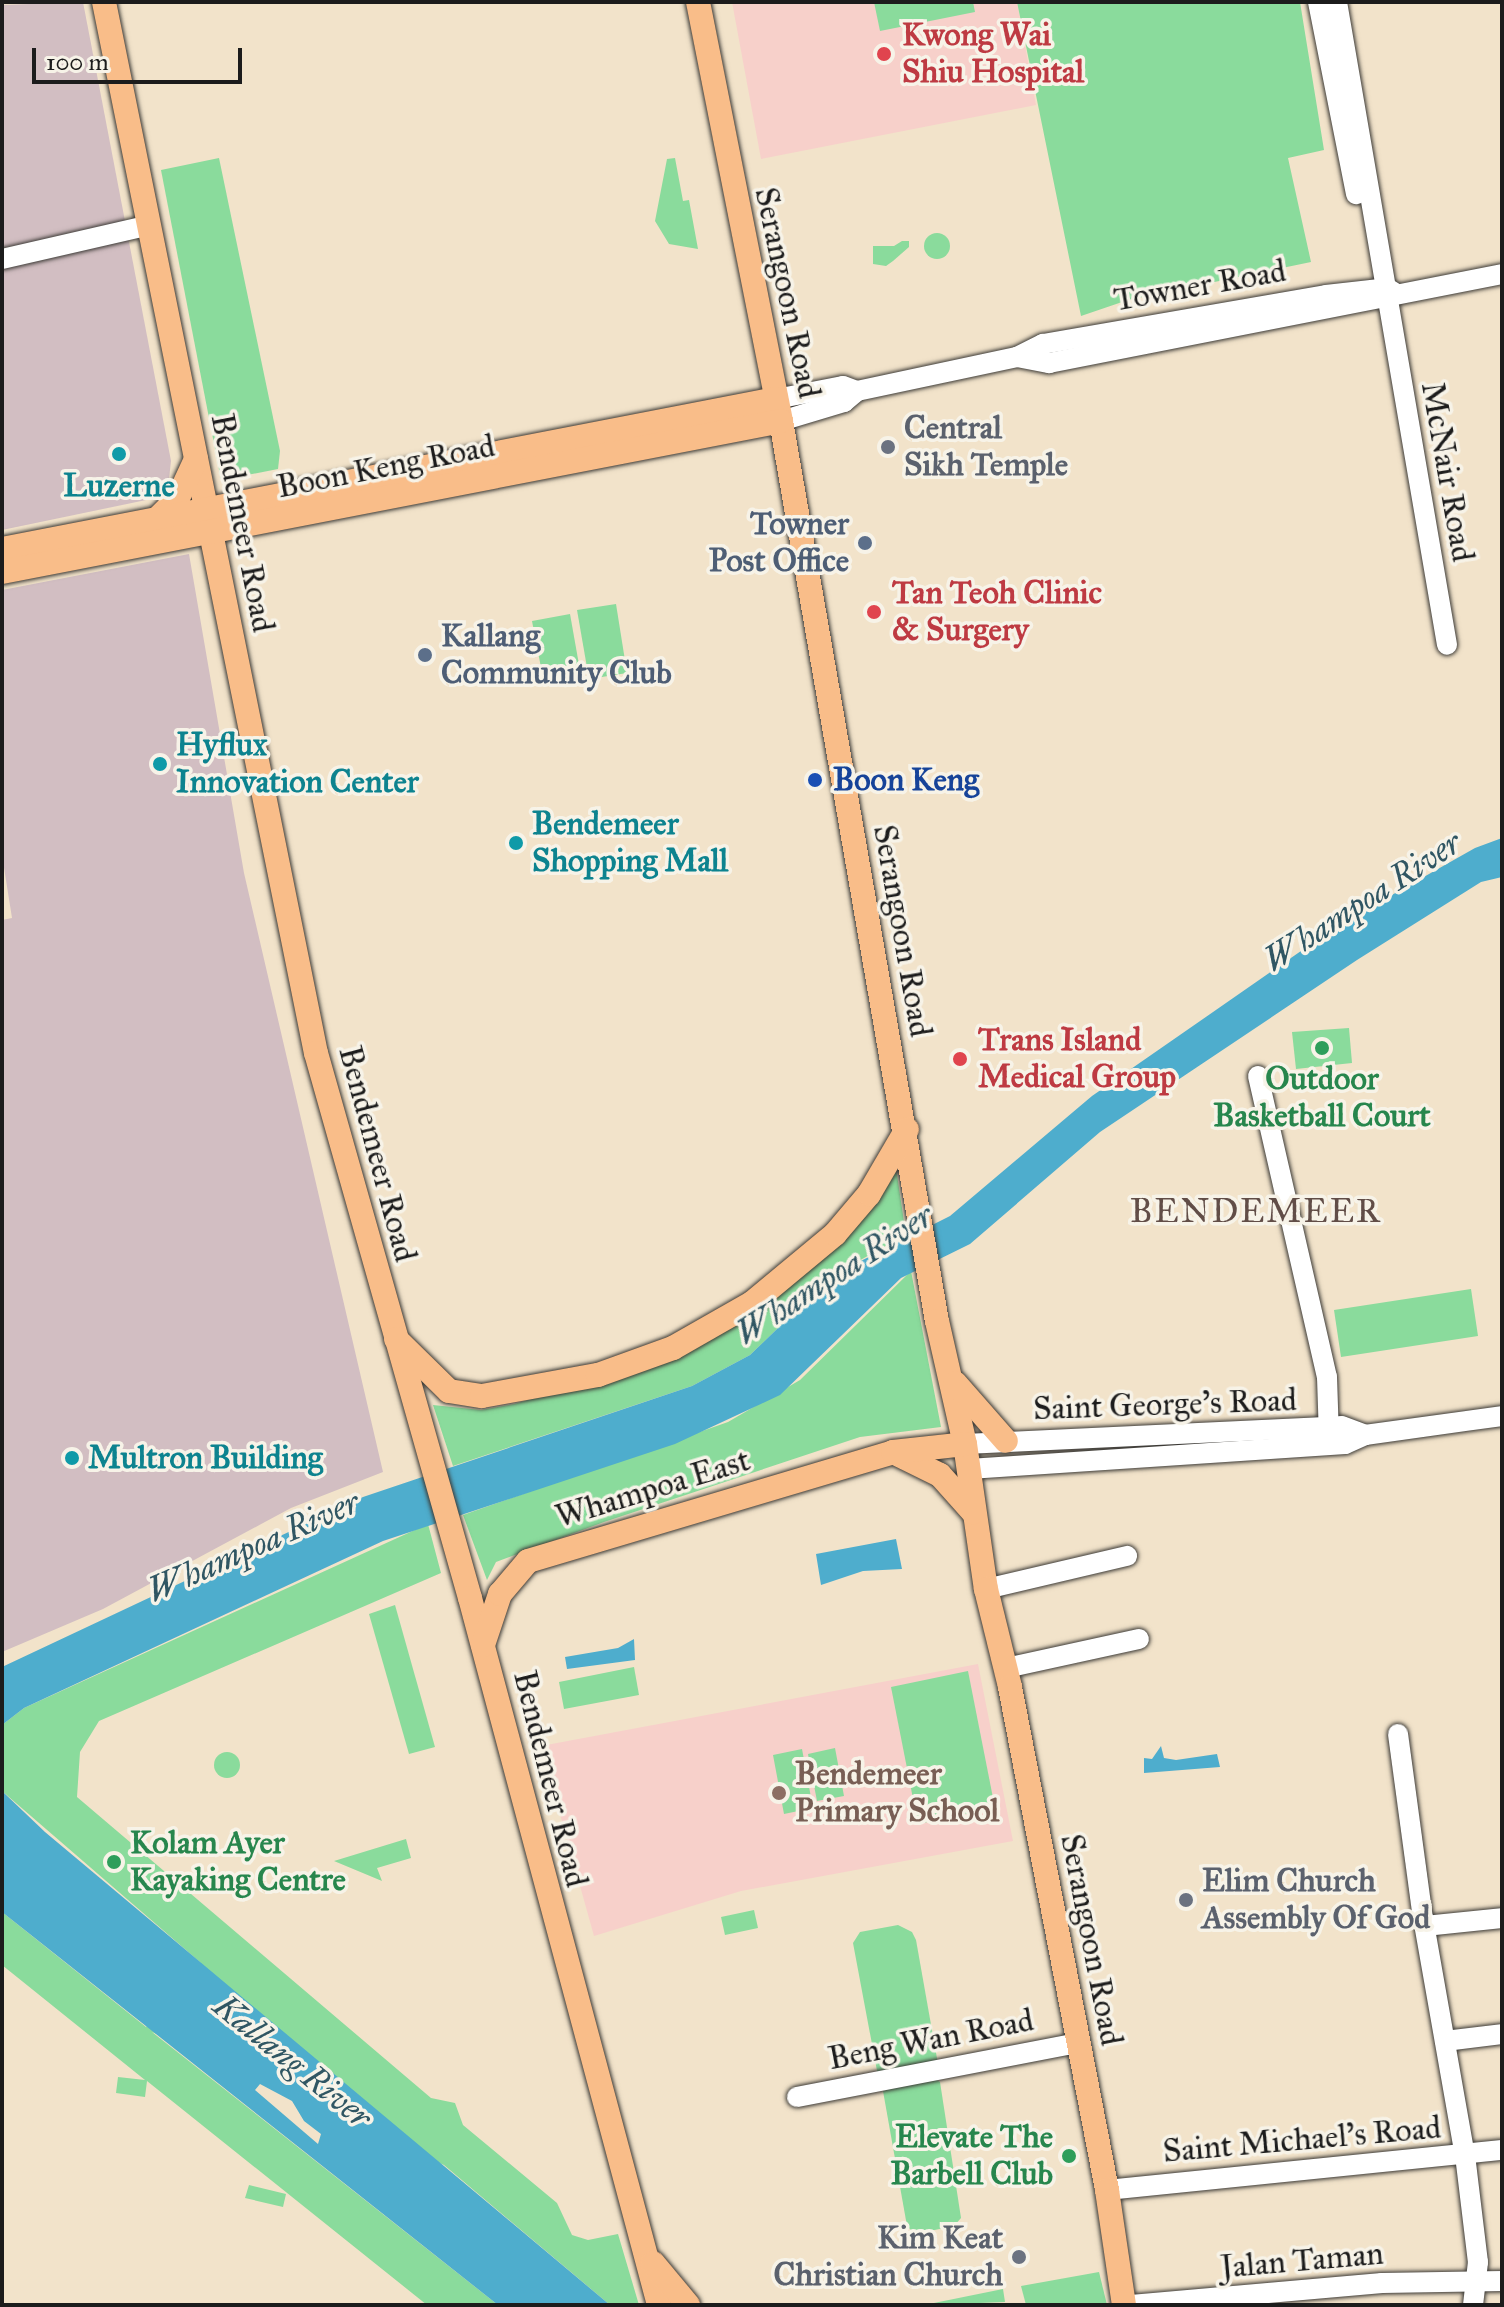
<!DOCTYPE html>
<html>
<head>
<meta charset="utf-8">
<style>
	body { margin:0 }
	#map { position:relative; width:1504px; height:2307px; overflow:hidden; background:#f2e3ca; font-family:"IM FELL Great Primer",serif }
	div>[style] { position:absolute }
	.built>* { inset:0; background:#f7d0ca }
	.industrial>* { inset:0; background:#d2bec2 }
	.green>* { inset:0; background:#8adb9c }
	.round { border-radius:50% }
	.water>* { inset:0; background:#4eadcd }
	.pier>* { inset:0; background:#f2e3ca }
	.roads { filter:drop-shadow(0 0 2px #3c3a36) drop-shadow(0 0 2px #3c3a36) }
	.minor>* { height:20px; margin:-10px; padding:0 10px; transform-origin:10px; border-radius:10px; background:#fff }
	.major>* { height:24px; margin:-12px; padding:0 12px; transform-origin:12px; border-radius:12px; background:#f9bd89 }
	.dots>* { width:22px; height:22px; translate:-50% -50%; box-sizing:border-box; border:4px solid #f7f3e8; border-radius:50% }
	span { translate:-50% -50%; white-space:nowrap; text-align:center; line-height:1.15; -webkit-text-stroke:7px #f7f3e8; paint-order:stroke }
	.health-label { font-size:32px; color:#be3a42; font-weight:700 }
	.left { translate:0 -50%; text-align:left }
	.street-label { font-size:32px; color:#1c1c1c }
	.worship-label { font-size:32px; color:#5b616d; font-weight:700 }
	.right { translate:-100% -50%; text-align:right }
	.culture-label { font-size:32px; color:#0d838f; font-weight:700 }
	.service-label { font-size:32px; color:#4e5e75; font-weight:700 }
	.transit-label { font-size:32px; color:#164399; font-weight:700 }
	.leisure-label { font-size:32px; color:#27864d; font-weight:700 }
	.education-label { font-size:32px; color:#785e54; font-weight:700 }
	.water-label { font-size:34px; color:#305663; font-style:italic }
	.neighbourhood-label { font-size:34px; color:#614d47; letter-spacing:2px }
	.frame { position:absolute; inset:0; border:4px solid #1c1c1c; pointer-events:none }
	.scale { position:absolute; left:32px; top:48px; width:210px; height:36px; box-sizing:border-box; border:4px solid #1c1c1c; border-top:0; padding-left:10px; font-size:24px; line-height:28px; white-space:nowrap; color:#1c1c1c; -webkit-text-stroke:6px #f7f3e8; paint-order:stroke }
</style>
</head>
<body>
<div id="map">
	<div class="built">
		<div style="clip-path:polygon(732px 2px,1017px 2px,1036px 105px,761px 159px)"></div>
		<div style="clip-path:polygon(978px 1664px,1013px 1841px,741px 1891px,594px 1936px,541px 1746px)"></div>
	</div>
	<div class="industrial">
		<div style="clip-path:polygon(83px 2px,171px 461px,169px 479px,151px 499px,2px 530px,2px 5px)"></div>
		<div style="clip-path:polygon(189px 554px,244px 873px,383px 1472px,291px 1508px,103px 1609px,2px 1652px,2px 920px,12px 918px,2px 855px,2px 590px)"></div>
	</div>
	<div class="green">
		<div style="clip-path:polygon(874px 2px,973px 2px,975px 12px,880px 31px)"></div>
		<div style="clip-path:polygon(1017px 2px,1300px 2px,1324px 150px,1288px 158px,1311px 262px,1128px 300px,1081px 316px)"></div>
		<div style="clip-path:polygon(219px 158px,280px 451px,278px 469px,221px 480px,161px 170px)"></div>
		<div style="clip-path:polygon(675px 158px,683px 201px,689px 200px,698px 249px,669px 244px,655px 221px,667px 159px)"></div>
		<div class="round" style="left:924px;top:233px;width:26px;height:26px"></div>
		<div style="clip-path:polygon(902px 241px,909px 241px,909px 247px,893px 261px,886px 266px,873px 264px,873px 246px,894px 246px)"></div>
		<div style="clip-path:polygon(616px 604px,627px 673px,589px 679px,577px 610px)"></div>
		<div style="clip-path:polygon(570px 614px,581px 676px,544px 683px,532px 621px)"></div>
		<div style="clip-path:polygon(1349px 1028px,1352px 1063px,1296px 1069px,1292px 1032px)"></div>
		<div style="clip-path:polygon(896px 1168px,906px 1235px,833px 1275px,750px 1355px,692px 1386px,453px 1466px,433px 1405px,481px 1410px,514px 1404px,595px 1381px,711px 1334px)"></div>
		<div style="clip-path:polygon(911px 1271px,941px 1427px,860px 1437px,604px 1522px,496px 1562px,487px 1580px,463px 1515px,728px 1422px,800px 1380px)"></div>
		<div style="clip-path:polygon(1471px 1289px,1478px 1336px,1341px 1357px,1334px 1310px)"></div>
		<div style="clip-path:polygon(428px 1524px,441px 1573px,99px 1721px,80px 1752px,77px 1797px,431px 2098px,455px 2103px,463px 2125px,557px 2203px,572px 2235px,588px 2240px,618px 2234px,639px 2305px,610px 2305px,444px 2165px,152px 2032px,498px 2305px,427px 2305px,147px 2081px,145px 2097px,116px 2093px,118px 2077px,145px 2080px,2px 1965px,2px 1912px,146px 2027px,201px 1963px,2px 1791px,2px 1725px,24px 1708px)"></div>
		<div style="clip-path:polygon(395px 1605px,435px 1747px,409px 1754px,369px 1614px)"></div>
		<div style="clip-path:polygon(634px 1667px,639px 1695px,564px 1709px,559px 1682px)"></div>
		<div style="clip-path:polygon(968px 1671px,995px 1808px,918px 1824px,891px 1687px)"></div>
		<div style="clip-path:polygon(835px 1748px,844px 1796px,817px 1801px,808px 1754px)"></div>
		<div style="clip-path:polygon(802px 1749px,813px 1808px,784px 1814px,773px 1755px)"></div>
		<div class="round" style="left:214px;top:1752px;width:26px;height:26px"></div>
		<div style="clip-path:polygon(406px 1839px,411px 1858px,377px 1868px,382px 1881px,334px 1861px)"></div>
		<div style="clip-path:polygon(754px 1910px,758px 1928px,725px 1935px,721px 1917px)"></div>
		<div style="clip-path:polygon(898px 1925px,912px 1932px,916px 1940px,938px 2064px,878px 2076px,853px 1943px,860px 1932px)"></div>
		<div style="clip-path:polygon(930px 2076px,940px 2082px,961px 2218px,954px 2226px,915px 2234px,907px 2226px,883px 2091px)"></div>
		<div style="clip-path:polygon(249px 2185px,286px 2194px,283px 2207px,245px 2198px)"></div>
		<div style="clip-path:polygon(1099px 2272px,1107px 2305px,1026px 2305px,1021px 2286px)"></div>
		<div style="clip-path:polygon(1003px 2289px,1005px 2302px,929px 2305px,929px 2304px)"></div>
	</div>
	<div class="water">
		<div style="clip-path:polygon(1502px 838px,1502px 877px,1481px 882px,1357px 960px,1100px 1132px,970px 1244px,901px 1278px,780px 1395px,675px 1444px,383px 1541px,24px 1708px,2px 1725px,2px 1667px,363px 1497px,692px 1386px,750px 1355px,833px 1275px,950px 1216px,1092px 1096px,1337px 926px,1475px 848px)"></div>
		<div style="clip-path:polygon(896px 1539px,902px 1569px,863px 1571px,821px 1585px,816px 1554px)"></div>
		<div style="clip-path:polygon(634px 1639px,635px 1660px,567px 1669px,565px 1657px,618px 1648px)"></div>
		<div style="clip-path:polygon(1161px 1746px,1164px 1758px,1176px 1760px,1217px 1754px,1220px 1767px,1144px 1773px,1144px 1758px,1152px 1759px)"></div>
		<div style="clip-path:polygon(2px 1791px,45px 1832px,610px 2305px,498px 2305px,2px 1912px)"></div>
	</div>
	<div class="pier">
		<div style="clip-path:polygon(260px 2084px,292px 2101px,304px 2121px,321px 2134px,318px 2144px,255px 2090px)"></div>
	</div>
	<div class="roads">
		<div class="minor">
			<div style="left:1318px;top:2px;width:196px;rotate:78.8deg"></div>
			<div style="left:1337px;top:2px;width:652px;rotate:80.29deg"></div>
			<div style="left:2px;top:259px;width:152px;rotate:-12.9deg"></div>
			<div style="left:1017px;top:357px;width:33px;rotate:11deg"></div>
			<div style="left:1049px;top:363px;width:462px;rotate:-11.1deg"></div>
			<div style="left:776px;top:399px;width:68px;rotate:-11deg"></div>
			<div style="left:843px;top:386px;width:15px;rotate:20deg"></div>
			<div style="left:781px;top:421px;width:66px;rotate:-16.8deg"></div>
			<div style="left:844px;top:402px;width:17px;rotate:-40deg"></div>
			<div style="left:857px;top:391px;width:164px;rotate:-12deg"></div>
			<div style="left:1017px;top:357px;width:29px;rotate:-27deg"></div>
			<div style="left:1043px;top:344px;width:287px;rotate:-9.8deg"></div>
			<div style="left:1326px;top:295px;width:61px;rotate:-6.5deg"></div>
			<div style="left:1387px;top:288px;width:9px;rotate:32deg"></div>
			<div style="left:1258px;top:1076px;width:309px;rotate:77.1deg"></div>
			<div style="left:1327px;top:1377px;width:60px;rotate:88.1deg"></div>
			<div style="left:965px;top:1444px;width:377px;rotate:-2.7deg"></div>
			<div style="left:1342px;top:1426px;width:25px;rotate:21deg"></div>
			<div style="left:969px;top:1469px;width:377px;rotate:-3.8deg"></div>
			<div style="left:1345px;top:1444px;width:22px;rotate:-24deg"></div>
			<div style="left:1365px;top:1435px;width:138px;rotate:-7.9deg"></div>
			<div style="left:986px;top:1589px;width:145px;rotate:-13.2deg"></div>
			<div style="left:1006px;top:1668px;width:136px;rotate:-12.3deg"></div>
			<div style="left:1398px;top:1734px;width:186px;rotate:82.3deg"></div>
			<div style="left:1423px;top:1918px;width:241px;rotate:80deg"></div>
			<div style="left:1465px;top:2155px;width:108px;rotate:83.1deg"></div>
			<div style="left:1478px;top:2262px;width:43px;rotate:96.6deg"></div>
			<div style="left:1425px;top:1926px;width:77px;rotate:-5.9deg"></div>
			<div style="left:1445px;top:2041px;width:57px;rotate:-7deg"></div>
			<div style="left:797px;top:2097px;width:285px;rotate:-10.9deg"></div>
			<div style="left:1107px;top:2190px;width:397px;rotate:-5.8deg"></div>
			<div style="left:1131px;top:2305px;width:252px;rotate:-5deg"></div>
			<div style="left:1382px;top:2283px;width:120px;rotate:-1deg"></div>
		</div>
		<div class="major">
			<div style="left:104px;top:2px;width:1072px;rotate:78.6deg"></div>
			<div style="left:316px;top:1053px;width:566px;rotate:74.22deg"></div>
			<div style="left:470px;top:1598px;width:732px;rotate:75.03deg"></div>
			<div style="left:698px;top:2px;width:427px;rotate:78.8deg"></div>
			<div style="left:781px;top:421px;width:913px;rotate:80.17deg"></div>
			<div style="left:937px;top:1321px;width:126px;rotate:77.2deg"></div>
			<div style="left:965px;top:1444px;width:147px;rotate:81.8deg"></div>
			<div style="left:986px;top:1589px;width:101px;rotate:76.2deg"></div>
			<div style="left:1010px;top:1687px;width:512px;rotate:79.08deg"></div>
			<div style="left:1107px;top:2190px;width:116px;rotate:81.6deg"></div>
			<div style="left:154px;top:522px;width:34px;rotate:-45deg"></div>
			<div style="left:178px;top:498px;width:43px;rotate:-65.2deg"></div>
			<div style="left:2px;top:549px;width:788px;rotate:-10.97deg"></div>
			<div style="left:2px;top:572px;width:793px;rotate:-10.97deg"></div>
			<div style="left:396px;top:1339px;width:74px;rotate:44.5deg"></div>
			<div style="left:449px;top:1391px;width:33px;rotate:9deg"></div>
			<div style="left:482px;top:1396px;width:118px;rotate:-10.3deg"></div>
			<div style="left:598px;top:1375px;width:80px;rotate:-19.8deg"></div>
			<div style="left:673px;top:1348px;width:91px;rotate:-29.7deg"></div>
			<div style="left:752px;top:1303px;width:108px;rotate:-39.7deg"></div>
			<div style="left:835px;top:1234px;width:52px;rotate:-49.6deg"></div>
			<div style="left:869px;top:1194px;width:75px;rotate:-59.7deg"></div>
			<div style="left:955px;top:1383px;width:77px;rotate:48.7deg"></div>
			<div style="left:893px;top:1452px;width:52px;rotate:26.1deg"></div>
			<div style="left:940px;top:1475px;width:50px;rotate:48.3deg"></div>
			<div style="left:483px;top:1645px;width:54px;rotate:-71.6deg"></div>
			<div style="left:500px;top:1594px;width:43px;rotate:-49.7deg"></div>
			<div style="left:528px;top:1561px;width:381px;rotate:-16.6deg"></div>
			<div style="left:893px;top:1452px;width:72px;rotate:-6.3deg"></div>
			<div style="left:653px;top:2263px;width:55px;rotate:50.2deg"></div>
		</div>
	</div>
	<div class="dots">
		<div style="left:884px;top:54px;background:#e0444e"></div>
		<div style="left:888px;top:447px;background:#6b7280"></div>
		<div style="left:119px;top:454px;background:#0f9aa8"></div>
		<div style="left:865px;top:543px;background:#5c6f8a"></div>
		<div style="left:874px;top:612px;background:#e0444e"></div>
		<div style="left:425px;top:655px;background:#5c6f8a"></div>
		<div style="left:160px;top:764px;background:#0f9aa8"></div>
		<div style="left:815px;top:780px;background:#1a4fb4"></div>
		<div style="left:516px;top:843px;background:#0f9aa8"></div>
		<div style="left:1322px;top:1048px;background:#2e9e5b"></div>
		<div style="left:960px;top:1059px;background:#e0444e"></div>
		<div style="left:72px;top:1458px;background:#0f9aa8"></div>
		<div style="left:779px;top:1793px;background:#8d6e63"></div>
		<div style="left:114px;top:1862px;background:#2e9e5b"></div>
		<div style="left:1186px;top:1900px;background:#6b7280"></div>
		<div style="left:1069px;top:2156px;background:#2e9e5b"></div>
		<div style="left:1019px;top:2257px;background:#6b7280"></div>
	</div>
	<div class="health-label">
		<span class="left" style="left:902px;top:54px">Kwong Wai<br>Shiu Hospital</span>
		<span class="left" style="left:892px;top:612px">Tan Teoh Clinic<br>&amp; Surgery</span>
		<span class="left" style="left:978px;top:1059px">Trans Island<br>Medical Group</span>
	</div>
	<div class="street-label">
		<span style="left:1200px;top:286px;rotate:-10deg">Towner Road</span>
		<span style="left:787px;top:293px;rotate:78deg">Serangoon Road</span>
		<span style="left:386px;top:467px;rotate:-11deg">Boon Keng Road</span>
		<span style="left:1447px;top:472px;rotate:80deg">McNair Road</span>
		<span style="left:242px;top:523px;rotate:79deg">Bendemeer Road</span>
		<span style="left:902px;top:931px;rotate:80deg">Serangoon Road</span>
		<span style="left:377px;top:1154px;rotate:75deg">Bendemeer Road</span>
		<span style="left:1165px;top:1405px;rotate:-2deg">Saint George's Road</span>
		<span style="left:653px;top:1489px;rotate:-17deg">Whampoa East</span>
		<span style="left:550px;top:1779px;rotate:76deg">Bendemeer Road</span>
		<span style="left:1091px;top:1940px;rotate:79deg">Serangoon Road</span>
		<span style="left:931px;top:2040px;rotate:-11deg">Beng Wan Road</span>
		<span style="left:1302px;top:2140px;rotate:-5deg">Saint Michael's Road</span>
		<span style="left:1302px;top:2261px;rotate:-5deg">Jalan Taman</span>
	</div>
	<div class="worship-label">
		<span class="left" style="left:904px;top:447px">Central<br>Sikh Temple</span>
		<span class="left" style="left:1202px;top:1900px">Elim Church<br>Assembly Of God</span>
		<span class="right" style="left:1003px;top:2257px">Kim Keat<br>Christian Church</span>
	</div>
	<div class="culture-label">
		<span style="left:119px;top:486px">Luzerne</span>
		<span class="left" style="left:176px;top:764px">Hyflux<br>Innovation Center</span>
		<span class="left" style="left:532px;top:843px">Bendemeer<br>Shopping Mall</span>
		<span class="left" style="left:88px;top:1458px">Multron Building</span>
	</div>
	<div class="service-label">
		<span class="right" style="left:849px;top:543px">Towner<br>Post Office</span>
		<span class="left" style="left:441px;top:655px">Kallang<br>Community Club</span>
	</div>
	<div class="transit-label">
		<span class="left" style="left:833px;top:780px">Boon Keng</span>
	</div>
	<div class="leisure-label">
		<span style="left:1322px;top:1098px">Outdoor<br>Basketball Court</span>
		<span class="left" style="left:130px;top:1862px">Kolam Ayer<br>Kayaking Centre</span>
		<span class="right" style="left:1053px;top:2156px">Elevate The<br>Barbell Club</span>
	</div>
	<div class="education-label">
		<span class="left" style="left:795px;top:1793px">Bendemeer<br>Primary School</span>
	</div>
	<div class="water-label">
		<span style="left:1362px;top:901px;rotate:-33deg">Whampoa River</span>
		<span style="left:834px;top:1274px;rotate:-33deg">Whampoa River</span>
		<span style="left:253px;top:1546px;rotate:-24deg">Whampoa River</span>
		<span style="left:293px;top:2061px;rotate:39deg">Kallang River</span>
	</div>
	<div class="neighbourhood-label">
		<span style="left:1256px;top:1211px">BENDEMEER</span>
	</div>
	<div class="frame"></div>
	<div class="scale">100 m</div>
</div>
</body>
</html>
